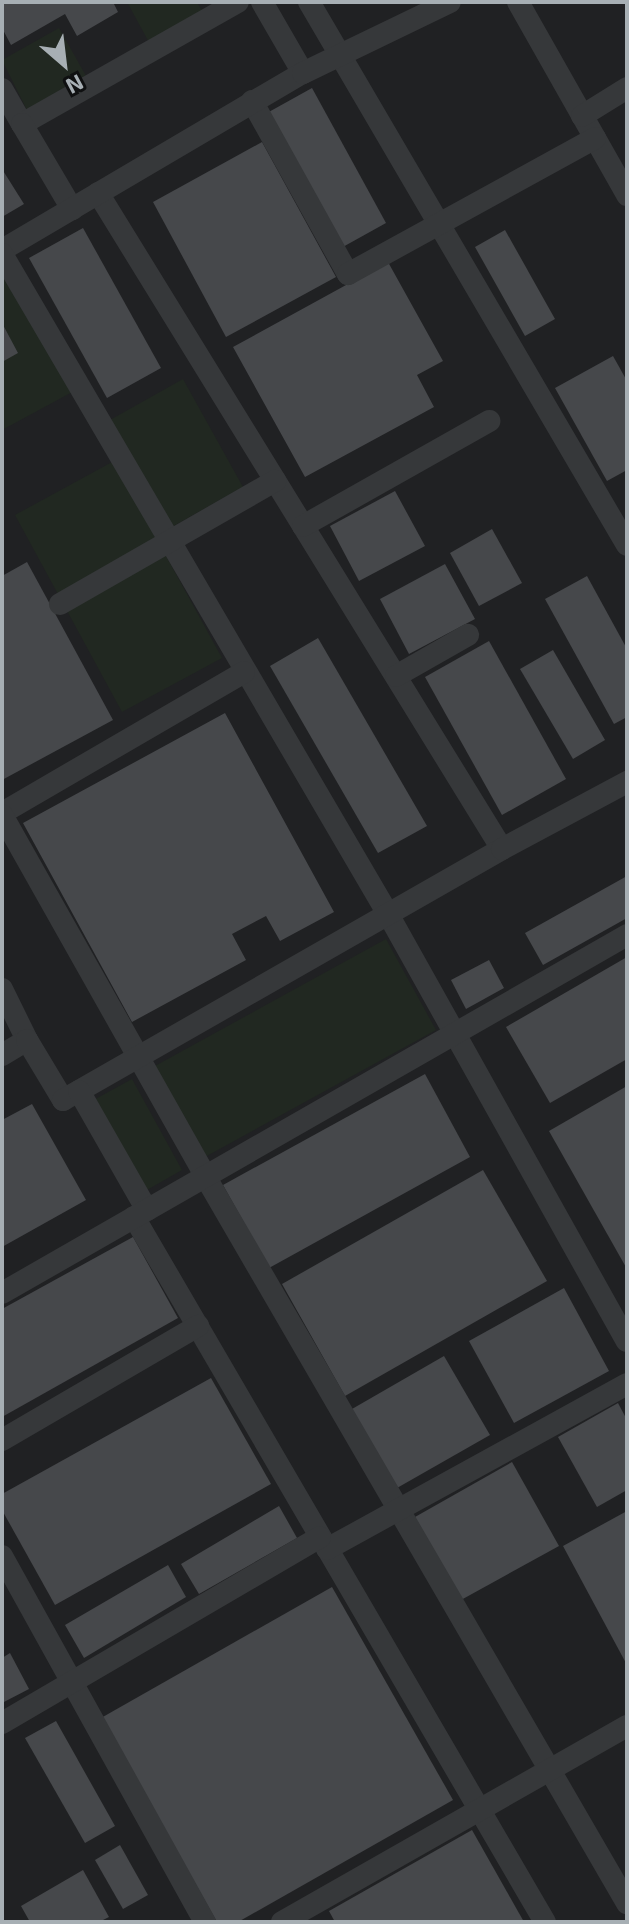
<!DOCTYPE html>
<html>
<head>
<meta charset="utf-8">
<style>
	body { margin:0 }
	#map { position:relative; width:629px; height:1924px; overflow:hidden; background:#141516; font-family:"Exo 2",sans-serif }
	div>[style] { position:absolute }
	.built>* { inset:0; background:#202123 }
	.green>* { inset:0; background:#212821 }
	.building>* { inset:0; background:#46484b }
	.minor>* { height:22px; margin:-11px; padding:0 11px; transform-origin:11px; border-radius:11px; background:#36383a }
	span { translate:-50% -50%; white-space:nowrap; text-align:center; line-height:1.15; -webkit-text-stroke:6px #0f1011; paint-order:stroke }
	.frame { position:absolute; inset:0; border:4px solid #a7afb4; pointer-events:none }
	.north { position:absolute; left:24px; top:24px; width:80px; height:80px; -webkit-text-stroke:6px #0f1011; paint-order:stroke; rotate:152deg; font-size:22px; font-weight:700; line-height:32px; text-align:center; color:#a7afb4 }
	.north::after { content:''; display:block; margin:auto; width:28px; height:36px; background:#a7afb4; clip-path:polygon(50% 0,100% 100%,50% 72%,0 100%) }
</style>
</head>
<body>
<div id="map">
	<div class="built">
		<div style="clip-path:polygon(2px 2px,627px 2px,627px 1922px,2px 1922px)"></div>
	</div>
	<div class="green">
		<div style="clip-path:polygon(127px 2px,197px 2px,205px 16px,151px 46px)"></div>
		<div style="clip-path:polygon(59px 28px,90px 83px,30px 116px,2px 60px)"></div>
		<div style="clip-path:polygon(2px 270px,76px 390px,2px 430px)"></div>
		<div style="clip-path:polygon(183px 379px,243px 487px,170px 528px,110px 420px)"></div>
		<div style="clip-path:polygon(114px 461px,222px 658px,122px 712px,15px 515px)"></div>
		<div style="clip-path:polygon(386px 939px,436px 1030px,205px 1157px,155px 1066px)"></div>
		<div style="clip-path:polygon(132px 1079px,182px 1170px,140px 1194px,90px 1102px)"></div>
	</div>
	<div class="building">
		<div style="clip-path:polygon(2px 2px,113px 2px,118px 12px,77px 36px,65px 14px,11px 45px,2px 28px)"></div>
		<div style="clip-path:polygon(312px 88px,386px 223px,341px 248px,267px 113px)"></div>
		<div style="clip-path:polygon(262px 142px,336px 277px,226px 337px,153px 202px)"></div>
		<div style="clip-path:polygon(2px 169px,24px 204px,2px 217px)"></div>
		<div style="clip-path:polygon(83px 228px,161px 368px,107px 398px,29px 258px)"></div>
		<div style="clip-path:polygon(505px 230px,555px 319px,525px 336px,475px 247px)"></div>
		<div style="clip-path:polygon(388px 262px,443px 361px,417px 375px,434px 407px,305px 477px,233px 347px)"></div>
		<div style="clip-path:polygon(2px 323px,18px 353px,2px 362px)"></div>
		<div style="clip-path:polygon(613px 356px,627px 381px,627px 470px,607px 481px,555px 388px)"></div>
		<div style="clip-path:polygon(395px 491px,425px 546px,359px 581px,330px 526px)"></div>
		<div style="clip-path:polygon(492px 529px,522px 583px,479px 606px,450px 553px)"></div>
		<div style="clip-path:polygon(27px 562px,113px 720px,2px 780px,2px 576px)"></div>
		<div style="clip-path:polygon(445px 564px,475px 619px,409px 654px,380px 599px)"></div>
		<div style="clip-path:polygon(587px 576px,627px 649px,627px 717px,614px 724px,545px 599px)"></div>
		<div style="clip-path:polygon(318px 638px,427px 826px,378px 853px,270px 666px)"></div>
		<div style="clip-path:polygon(489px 641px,566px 779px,502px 815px,425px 677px)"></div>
		<div style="clip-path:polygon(553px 650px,605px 740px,573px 759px,520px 669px)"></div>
		<div style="clip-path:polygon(225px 713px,334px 912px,280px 941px,266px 916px,232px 934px,246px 960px,132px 1022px,23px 823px)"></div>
		<div style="clip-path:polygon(627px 876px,627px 918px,543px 965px,525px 933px)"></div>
		<div style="clip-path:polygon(627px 957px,627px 1059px,550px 1103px,506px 1027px)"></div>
		<div style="clip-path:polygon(489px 960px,504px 988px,466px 1009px,451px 980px)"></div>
		<div style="clip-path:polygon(425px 1074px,470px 1157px,269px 1268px,223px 1185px)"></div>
		<div style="clip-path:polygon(627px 1086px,627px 1269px,549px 1131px)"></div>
		<div style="clip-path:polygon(32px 1104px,86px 1200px,2px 1247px,2px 1120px)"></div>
		<div style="clip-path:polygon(483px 1170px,547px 1281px,345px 1396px,282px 1284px)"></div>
		<div style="clip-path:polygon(133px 1237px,178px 1318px,2px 1417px,2px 1309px)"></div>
		<div style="clip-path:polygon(564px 1288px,609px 1371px,514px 1423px,469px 1341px)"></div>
		<div style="clip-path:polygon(444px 1356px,490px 1435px,397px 1488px,352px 1409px)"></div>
		<div style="clip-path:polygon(211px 1378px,271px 1484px,55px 1605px,2px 1510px,2px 1494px)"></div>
		<div style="clip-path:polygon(618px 1403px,627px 1420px,627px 1490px,597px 1507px,558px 1437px)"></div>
		<div style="clip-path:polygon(512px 1462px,559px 1546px,461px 1600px,415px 1517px)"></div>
		<div style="clip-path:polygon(279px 1506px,297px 1538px,199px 1594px,181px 1564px)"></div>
		<div style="clip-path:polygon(627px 1511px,627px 1665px,563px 1546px)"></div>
		<div style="clip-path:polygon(168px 1565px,186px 1597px,84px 1658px,65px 1625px)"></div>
		<div style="clip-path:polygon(332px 1587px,453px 1800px,238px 1922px,217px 1922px,101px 1718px)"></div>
		<div style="clip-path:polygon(10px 1653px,29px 1689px,2px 1703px,2px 1658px)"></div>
		<div style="clip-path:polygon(56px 1721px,115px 1826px,85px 1843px,25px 1738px)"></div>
		<div style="clip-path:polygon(472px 1830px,524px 1922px,335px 1922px,329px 1911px)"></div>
		<div style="clip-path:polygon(120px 1845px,148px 1895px,123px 1909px,95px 1860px)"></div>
		<div style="clip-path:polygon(83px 1870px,109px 1917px,99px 1922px,30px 1922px,21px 1906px)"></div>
	</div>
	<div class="minor">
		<div style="left:262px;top:2px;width:82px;rotate:60deg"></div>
		<div style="left:309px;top:2px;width:629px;rotate:59.65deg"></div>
		<div style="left:518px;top:2px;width:222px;rotate:60.5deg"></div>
		<div style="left:2px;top:89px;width:40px;rotate:60.3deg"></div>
		<div style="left:22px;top:124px;width:248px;rotate:-29.5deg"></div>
		<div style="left:252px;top:101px;width:198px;rotate:61deg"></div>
		<div style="left:348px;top:274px;width:282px;rotate:-28.8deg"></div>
		<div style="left:582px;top:116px;width:53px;rotate:-31.9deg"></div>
		<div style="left:22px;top:124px;width:99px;rotate:59.5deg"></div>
		<div style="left:98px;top:193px;width:770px;rotate:58.37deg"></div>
		<div style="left:2px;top:250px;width:349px;rotate:-30.5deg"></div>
		<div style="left:303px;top:73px;width:163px;rotate:-25.8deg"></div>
		<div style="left:2px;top:254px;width:765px;rotate:59.68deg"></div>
		<div style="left:388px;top:914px;width:489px;rotate:60.8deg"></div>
		<div style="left:303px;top:526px;width:214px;rotate:-29.4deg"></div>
		<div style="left:60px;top:604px;width:248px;rotate:-29.8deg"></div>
		<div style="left:396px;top:676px;width:83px;rotate:-29.7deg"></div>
		<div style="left:2px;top:813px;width:280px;rotate:-30.2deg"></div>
		<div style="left:2px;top:815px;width:414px;rotate:60.6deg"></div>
		<div style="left:205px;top:1176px;width:841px;rotate:59.87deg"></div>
		<div style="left:2px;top:989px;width:57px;rotate:63.9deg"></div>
		<div style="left:2px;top:1055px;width:29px;rotate:-31deg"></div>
		<div style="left:27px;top:1040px;width:70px;rotate:59deg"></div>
		<div style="left:63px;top:1100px;width:506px;rotate:-29.76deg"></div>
		<div style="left:502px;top:849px;width:142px;rotate:-28.2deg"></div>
		<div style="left:79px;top:1091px;width:137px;rotate:60.3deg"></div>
		<div style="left:134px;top:1217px;width:816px;rotate:59.76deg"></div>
		<div style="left:2px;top:1293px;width:720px;rotate:-29.8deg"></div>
		<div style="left:2px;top:1440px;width:227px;rotate:-30.2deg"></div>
		<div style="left:327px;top:1549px;width:342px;rotate:-28.8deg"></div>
		<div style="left:2px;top:1556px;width:419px;rotate:61deg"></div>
		<div style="left:2px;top:1723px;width:368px;rotate:-30.3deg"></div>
		<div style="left:282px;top:1922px;width:397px;rotate:-29.6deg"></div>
	</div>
	<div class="frame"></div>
	<div class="north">N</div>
</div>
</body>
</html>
